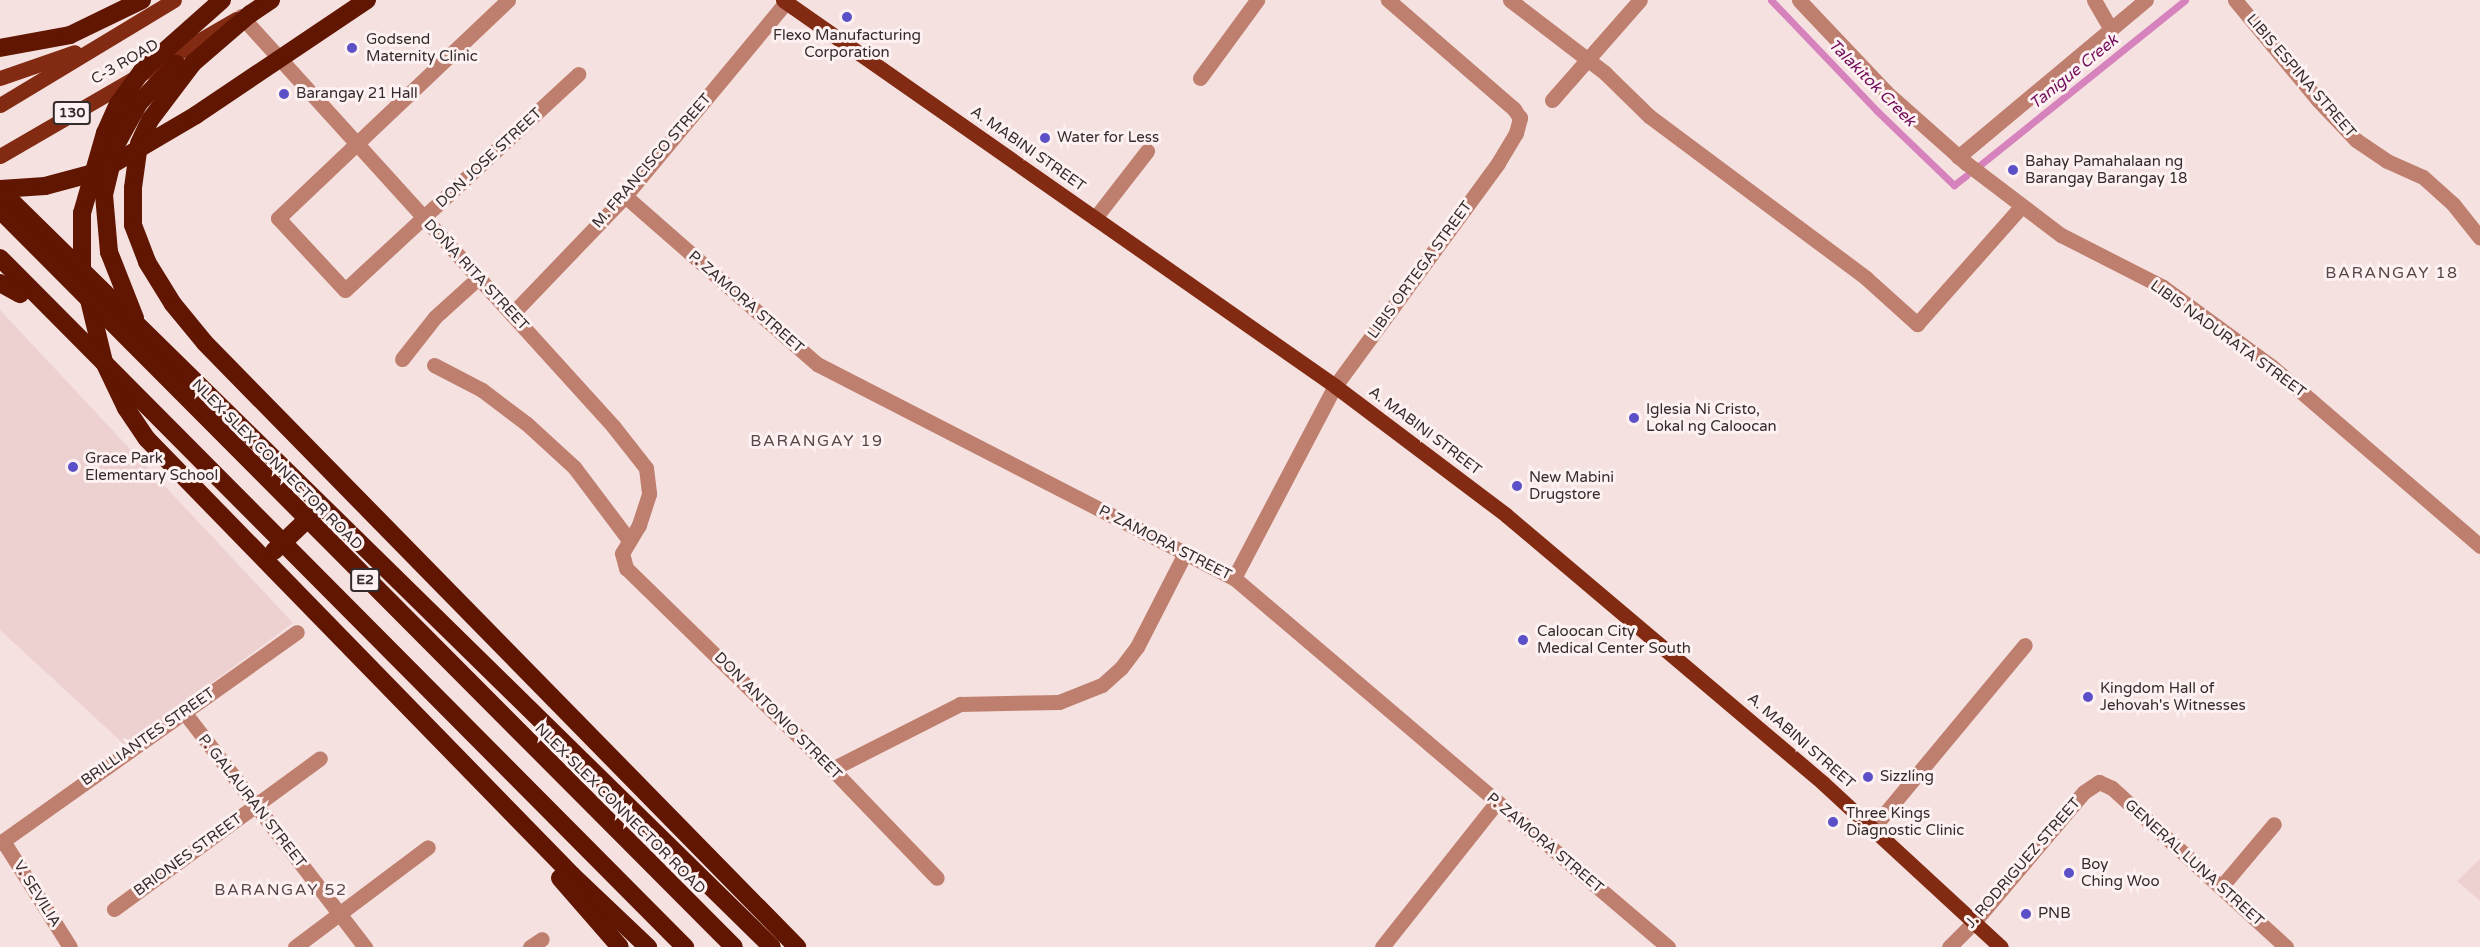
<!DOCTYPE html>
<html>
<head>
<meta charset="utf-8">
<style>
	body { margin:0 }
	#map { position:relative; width:2480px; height:947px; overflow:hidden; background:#f6e1e1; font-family:"Varela Round",sans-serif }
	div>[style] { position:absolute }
	.built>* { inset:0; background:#edd0d0 }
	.stream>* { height:7px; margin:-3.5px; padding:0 3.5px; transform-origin:3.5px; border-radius:3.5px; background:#d682bc }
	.minor>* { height:15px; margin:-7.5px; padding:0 7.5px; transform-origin:7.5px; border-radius:7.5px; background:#be7f6e }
	.major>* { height:15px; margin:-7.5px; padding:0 7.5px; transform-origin:7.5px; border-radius:7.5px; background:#822b12 }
	.highway>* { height:18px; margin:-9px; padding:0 9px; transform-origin:9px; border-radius:9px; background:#611601 }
	.dots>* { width:16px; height:16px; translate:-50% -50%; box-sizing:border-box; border:3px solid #fdf1f1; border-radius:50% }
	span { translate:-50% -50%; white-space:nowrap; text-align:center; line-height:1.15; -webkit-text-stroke:6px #fdf1f1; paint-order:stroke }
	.shield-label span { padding:2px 4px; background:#fdf1f1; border:2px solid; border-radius:4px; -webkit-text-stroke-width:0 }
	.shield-label { font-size:14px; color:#342c2c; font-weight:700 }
	.poi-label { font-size:15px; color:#342c2c }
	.left { translate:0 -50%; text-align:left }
	.street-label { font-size:15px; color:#342c2c }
	.water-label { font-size:16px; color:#720c5c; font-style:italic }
	.neighbourhood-label { font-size:16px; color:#584748; letter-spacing:1.5px }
</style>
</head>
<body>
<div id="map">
	<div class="built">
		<div style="clip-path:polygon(0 310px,293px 623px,126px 746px,0 630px)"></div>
		<div style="clip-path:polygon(2480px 859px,2480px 901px,2457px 881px)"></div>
	</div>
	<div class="stream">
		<div style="left:1771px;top:0;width:153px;rotate:46.3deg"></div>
		<div style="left:1877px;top:111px;width:107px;rotate:43.9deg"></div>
		<div style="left:1954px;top:185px;width:16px;rotate:-38deg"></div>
		<div style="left:1980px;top:165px;width:263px;rotate:-38.8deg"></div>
	</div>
	<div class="minor">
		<div style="left:508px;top:0;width:317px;rotate:136.5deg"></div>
		<div style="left:278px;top:218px;width:98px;rotate:47.1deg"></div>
		<div style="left:345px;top:290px;width:318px;rotate:-42.8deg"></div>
		<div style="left:1510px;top:0;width:120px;rotate:37.5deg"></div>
		<div style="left:1605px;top:73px;width:62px;rotate:44.3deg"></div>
		<div style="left:1649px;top:116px;width:271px;rotate:36.7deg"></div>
		<div style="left:1866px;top:278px;width:69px;rotate:42deg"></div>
		<div style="left:1917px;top:324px;width:157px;rotate:-48.4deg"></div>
		<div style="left:1799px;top:0;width:127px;rotate:46.6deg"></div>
		<div style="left:1886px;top:92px;width:107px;rotate:41.6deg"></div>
		<div style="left:1966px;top:163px;width:119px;rotate:37.2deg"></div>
		<div style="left:2061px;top:235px;width:114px;rotate:27deg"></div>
		<div style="left:2163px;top:287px;width:134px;rotate:36.2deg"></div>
		<div style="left:2271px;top:366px;width:276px;rotate:40.7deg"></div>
		<div style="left:2094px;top:0;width:34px;rotate:60deg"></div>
		<div style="left:2235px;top:0;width:130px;rotate:50.3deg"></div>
		<div style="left:2318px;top:100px;width:55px;rotate:46.5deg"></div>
		<div style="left:2356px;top:140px;width:37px;rotate:34deg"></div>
		<div style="left:2387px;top:161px;width:39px;rotate:24deg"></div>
		<div style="left:2423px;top:177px;width:40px;rotate:42deg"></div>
		<div style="left:2453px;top:204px;width:43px;rotate:51.5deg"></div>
		<div style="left:241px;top:16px;width:554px;rotate:47.78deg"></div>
		<div style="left:613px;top:426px;width:53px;rotate:51.8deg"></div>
		<div style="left:646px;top:468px;width:26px;rotate:83deg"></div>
		<div style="left:649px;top:494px;width:33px;rotate:108deg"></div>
		<div style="left:639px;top:525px;width:33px;rotate:121deg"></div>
		<div style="left:622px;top:553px;width:16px;rotate:75deg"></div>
		<div style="left:626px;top:568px;width:288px;rotate:44.3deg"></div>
		<div style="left:832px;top:769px;width:151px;rotate:46.1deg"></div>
		<div style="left:1200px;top:78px;width:97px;rotate:-53.8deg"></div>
		<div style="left:1552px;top:100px;width:133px;rotate:-48.7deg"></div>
		<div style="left:1958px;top:157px;width:245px;rotate:-39.9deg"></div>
		<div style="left:625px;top:196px;width:255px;rotate:41.2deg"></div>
		<div style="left:817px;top:364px;width:469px;rotate:27.2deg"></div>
		<div style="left:1234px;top:578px;width:570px;rotate:40.37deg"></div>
		<div style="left:1095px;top:218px;width:85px;rotate:-52.2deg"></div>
		<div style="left:512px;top:314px;width:163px;rotate:-46.2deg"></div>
		<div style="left:625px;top:196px;width:252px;rotate:-50.3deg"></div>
		<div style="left:402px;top:359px;width:53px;rotate:-51.8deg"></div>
		<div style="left:435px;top:317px;width:57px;rotate:-42.1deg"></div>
		<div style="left:434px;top:365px;width:54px;rotate:27.5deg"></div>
		<div style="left:482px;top:390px;width:56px;rotate:37.1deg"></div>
		<div style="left:527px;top:424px;width:64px;rotate:42.5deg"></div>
		<div style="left:574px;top:467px;width:91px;rotate:53deg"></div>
		<div style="left:1234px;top:578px;width:217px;rotate:-62.3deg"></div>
		<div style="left:1335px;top:386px;width:276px;rotate:-53.8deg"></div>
		<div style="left:1498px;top:163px;width:35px;rotate:-59deg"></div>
		<div style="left:1516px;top:133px;width:16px;rotate:-75deg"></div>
		<div style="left:1520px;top:118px;width:11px;rotate:-124deg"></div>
		<div style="left:1514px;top:109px;width:167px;rotate:-139.1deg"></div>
		<div style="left:184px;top:712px;width:297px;rotate:52.4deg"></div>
		<div style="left:832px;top:769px;width:144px;rotate:-26.9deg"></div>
		<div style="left:960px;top:704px;width:99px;rotate:-1.2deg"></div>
		<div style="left:1059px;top:702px;width:46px;rotate:-21.6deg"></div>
		<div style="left:1102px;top:685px;width:25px;rotate:-42deg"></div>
		<div style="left:1121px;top:668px;width:26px;rotate:-53deg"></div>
		<div style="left:1137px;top:647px;width:106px;rotate:-62.9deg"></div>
		<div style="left:1872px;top:829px;width:239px;rotate:-50.3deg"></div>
		<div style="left:3px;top:841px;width:125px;rotate:57.7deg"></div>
		<div style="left:0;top:843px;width:364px;rotate:-35.4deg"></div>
		<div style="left:2221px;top:887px;width:82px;rotate:-49.9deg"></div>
		<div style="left:114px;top:909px;width:255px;rotate:-36.2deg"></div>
		<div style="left:295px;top:947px;width:166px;rotate:-36.9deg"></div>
		<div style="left:530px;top:947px;width:14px;rotate:-34deg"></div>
		<div style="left:1382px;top:947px;width:185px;rotate:-51.6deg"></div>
		<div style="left:1949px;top:947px;width:35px;rotate:-45deg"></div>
		<div style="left:1974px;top:922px;width:170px;rotate:-49.8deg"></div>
		<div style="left:2084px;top:792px;width:18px;rotate:-34deg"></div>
		<div style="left:2099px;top:782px;width:14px;rotate:25deg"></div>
		<div style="left:2112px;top:788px;width:236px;rotate:42.4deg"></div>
	</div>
	<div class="major">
		<div style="left:783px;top:0;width:674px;rotate:34.96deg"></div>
		<div style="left:1335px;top:386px;width:214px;rotate:37deg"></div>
		<div style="left:1506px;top:515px;width:415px;rotate:40.2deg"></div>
		<div style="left:1823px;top:783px;width:242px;rotate:42.7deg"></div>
		<div style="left:0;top:78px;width:79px;rotate:-19.1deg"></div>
		<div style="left:0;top:105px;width:203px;rotate:-31.1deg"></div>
		<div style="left:0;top:156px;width:273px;rotate:-30.1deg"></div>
	</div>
	<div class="highway">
		<div style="left:222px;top:0;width:107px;rotate:138.4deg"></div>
		<div style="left:142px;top:71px;width:41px;rotate:126deg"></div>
		<div style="left:118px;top:104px;width:32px;rotate:114deg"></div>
		<div style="left:105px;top:133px;width:83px;rotate:106deg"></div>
		<div style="left:82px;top:213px;width:58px;rotate:90deg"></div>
		<div style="left:82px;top:271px;width:94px;rotate:76.4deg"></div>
		<div style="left:104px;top:362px;width:51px;rotate:64.4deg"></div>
		<div style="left:126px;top:408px;width:37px;rotate:56deg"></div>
		<div style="left:147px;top:439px;width:609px;rotate:45.73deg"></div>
		<div style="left:572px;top:875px;width:105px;rotate:43.5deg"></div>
		<div style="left:271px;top:0;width:25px;rotate:146deg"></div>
		<div style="left:250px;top:14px;width:75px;rotate:139.3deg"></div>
		<div style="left:193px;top:63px;width:71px;rotate:127deg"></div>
		<div style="left:150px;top:120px;width:26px;rotate:115deg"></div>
		<div style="left:139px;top:144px;width:44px;rotate:97.8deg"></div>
		<div style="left:133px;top:188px;width:37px;rotate:90deg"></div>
		<div style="left:133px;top:225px;width:40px;rotate:69deg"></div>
		<div style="left:147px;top:262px;width:49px;rotate:58.2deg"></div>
		<div style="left:173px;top:304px;width:50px;rotate:50.6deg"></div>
		<div style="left:205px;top:343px;width:846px;rotate:45.57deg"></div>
		<div style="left:0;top:48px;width:71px;rotate:-10.5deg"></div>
		<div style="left:70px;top:35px;width:80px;rotate:-25.9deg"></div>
		<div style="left:0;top:189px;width:45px;rotate:-3.8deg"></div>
		<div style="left:45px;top:186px;width:58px;rotate:-15deg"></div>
		<div style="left:101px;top:171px;width:110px;rotate:-30.5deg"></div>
		<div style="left:196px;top:115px;width:206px;rotate:-33.9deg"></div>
		<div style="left:0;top:190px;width:1081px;rotate:44.44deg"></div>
		<div style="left:0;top:210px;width:1040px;rotate:45.12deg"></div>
		<div style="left:0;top:258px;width:972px;rotate:45.17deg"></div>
		<div style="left:0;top:283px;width:23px;rotate:29deg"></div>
		<div style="left:135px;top:318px;width:71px;rotate:-111.5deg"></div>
		<div style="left:109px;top:252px;width:57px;rotate:-95deg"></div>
		<div style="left:104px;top:195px;width:51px;rotate:-76.5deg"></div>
		<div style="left:116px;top:145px;width:48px;rotate:-61.3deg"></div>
		<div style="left:139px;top:103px;width:54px;rotate:-46.5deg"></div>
		<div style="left:274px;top:551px;width:57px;rotate:-43.6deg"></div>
		<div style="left:560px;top:878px;width:91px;rotate:49deg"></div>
	</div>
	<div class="dots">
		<div style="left:847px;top:17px;background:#5c50c8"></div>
		<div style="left:352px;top:48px;background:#5c50c8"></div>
		<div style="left:284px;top:94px;background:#5c50c8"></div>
		<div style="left:1045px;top:138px;background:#5c50c8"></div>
		<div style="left:2013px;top:170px;background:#5c50c8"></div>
		<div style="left:1634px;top:418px;background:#5c50c8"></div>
		<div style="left:73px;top:467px;background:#5c50c8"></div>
		<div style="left:1517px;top:486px;background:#5c50c8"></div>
		<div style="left:1523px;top:640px;background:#5c50c8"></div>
		<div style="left:2088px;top:697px;background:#5c50c8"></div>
		<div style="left:1868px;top:777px;background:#5c50c8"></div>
		<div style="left:1833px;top:822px;background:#5c50c8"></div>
		<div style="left:2069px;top:873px;background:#5c50c8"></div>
		<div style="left:2026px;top:914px;background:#5c50c8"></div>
	</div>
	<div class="shield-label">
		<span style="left:72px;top:113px">130</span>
		<span style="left:365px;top:580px">E2</span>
	</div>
	<div class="poi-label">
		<span style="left:847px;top:44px">Flexo Manufacturing<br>Corporation</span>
		<span class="left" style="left:366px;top:48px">Godsend<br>Maternity Clinic</span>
		<span class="left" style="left:296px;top:94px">Barangay 21 Hall</span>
		<span class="left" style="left:1057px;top:138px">Water for Less</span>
		<span class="left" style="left:2025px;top:170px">Bahay Pamahalaan ng<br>Barangay Barangay 18</span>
		<span class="left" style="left:1646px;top:418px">Iglesia Ni Cristo,<br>Lokal ng Caloocan</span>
		<span class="left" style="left:85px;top:467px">Grace Park<br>Elementary School</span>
		<span class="left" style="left:1529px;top:486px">New Mabini<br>Drugstore</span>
		<span class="left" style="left:1537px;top:640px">Caloocan City<br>Medical Center South</span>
		<span class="left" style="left:2100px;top:697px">Kingdom Hall of<br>Jehovah's Witnesses</span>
		<span class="left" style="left:1880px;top:777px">Sizzling</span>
		<span class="left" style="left:1846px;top:822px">Three Kings<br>Diagnostic Clinic</span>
		<span class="left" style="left:2081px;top:873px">Boy<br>Ching Woo</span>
		<span class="left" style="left:2038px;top:914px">PNB</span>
	</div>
	<div class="street-label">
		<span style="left:125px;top:62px;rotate:-30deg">C-3 ROAD</span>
		<span style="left:2301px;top:76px;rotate:49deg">LIBIS ESPINA STREET</span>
		<span style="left:1028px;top:149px;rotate:35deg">A. MABINI STREET</span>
		<span style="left:489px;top:158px;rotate:-43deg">DON JOSE STREET</span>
		<span style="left:652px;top:161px;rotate:-49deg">M. FRANCISCO STREET</span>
		<span style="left:1420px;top:270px;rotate:-54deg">LIBIS ORTEGA STREET</span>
		<span style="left:476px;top:275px;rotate:47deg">DOÑA RITA STREET</span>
		<span style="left:746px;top:302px;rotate:41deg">P. ZAMORA STREET</span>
		<span style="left:2228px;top:339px;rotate:36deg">LIBIS NADURATA STREET</span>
		<span style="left:1425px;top:431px;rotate:37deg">A. MABINI STREET</span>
		<span style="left:277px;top:465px;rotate:45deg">NLEX-SLEX CONNECTOR ROAD</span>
		<span style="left:1165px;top:543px;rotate:27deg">P. ZAMORA STREET</span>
		<span style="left:778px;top:716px;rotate:45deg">DON ANTONIO STREET</span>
		<span style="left:148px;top:737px;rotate:-35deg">BRILLIANTES STREET</span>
		<span style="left:1801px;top:741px;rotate:41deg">A. MABINI STREET</span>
		<span style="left:252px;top:801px;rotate:52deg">P. GALAURAN STREET</span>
		<span style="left:620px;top:809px;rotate:45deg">NLEX-SLEX CONNECTOR ROAD</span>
		<span style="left:1545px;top:843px;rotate:40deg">P. ZAMORA STREET</span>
		<span style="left:188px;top:855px;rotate:-36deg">BRIONES STREET</span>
		<span style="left:2023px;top:863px;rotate:-49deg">J. RODRIGUEZ STREET</span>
		<span style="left:2194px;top:863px;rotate:42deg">GENERAL LUNA STREET</span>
		<span style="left:37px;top:894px;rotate:58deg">V. SEVILIA</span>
	</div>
	<div class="water-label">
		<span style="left:2074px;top:72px;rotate:-39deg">Tanigue Creek</span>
		<span style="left:1872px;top:83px;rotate:45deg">Talakitok Creek</span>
	</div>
	<div class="neighbourhood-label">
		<span style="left:2392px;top:273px">BARANGAY 18</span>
		<span style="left:817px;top:441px">BARANGAY 19</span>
		<span style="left:281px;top:890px">BARANGAY 52</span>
	</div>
</div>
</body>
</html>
